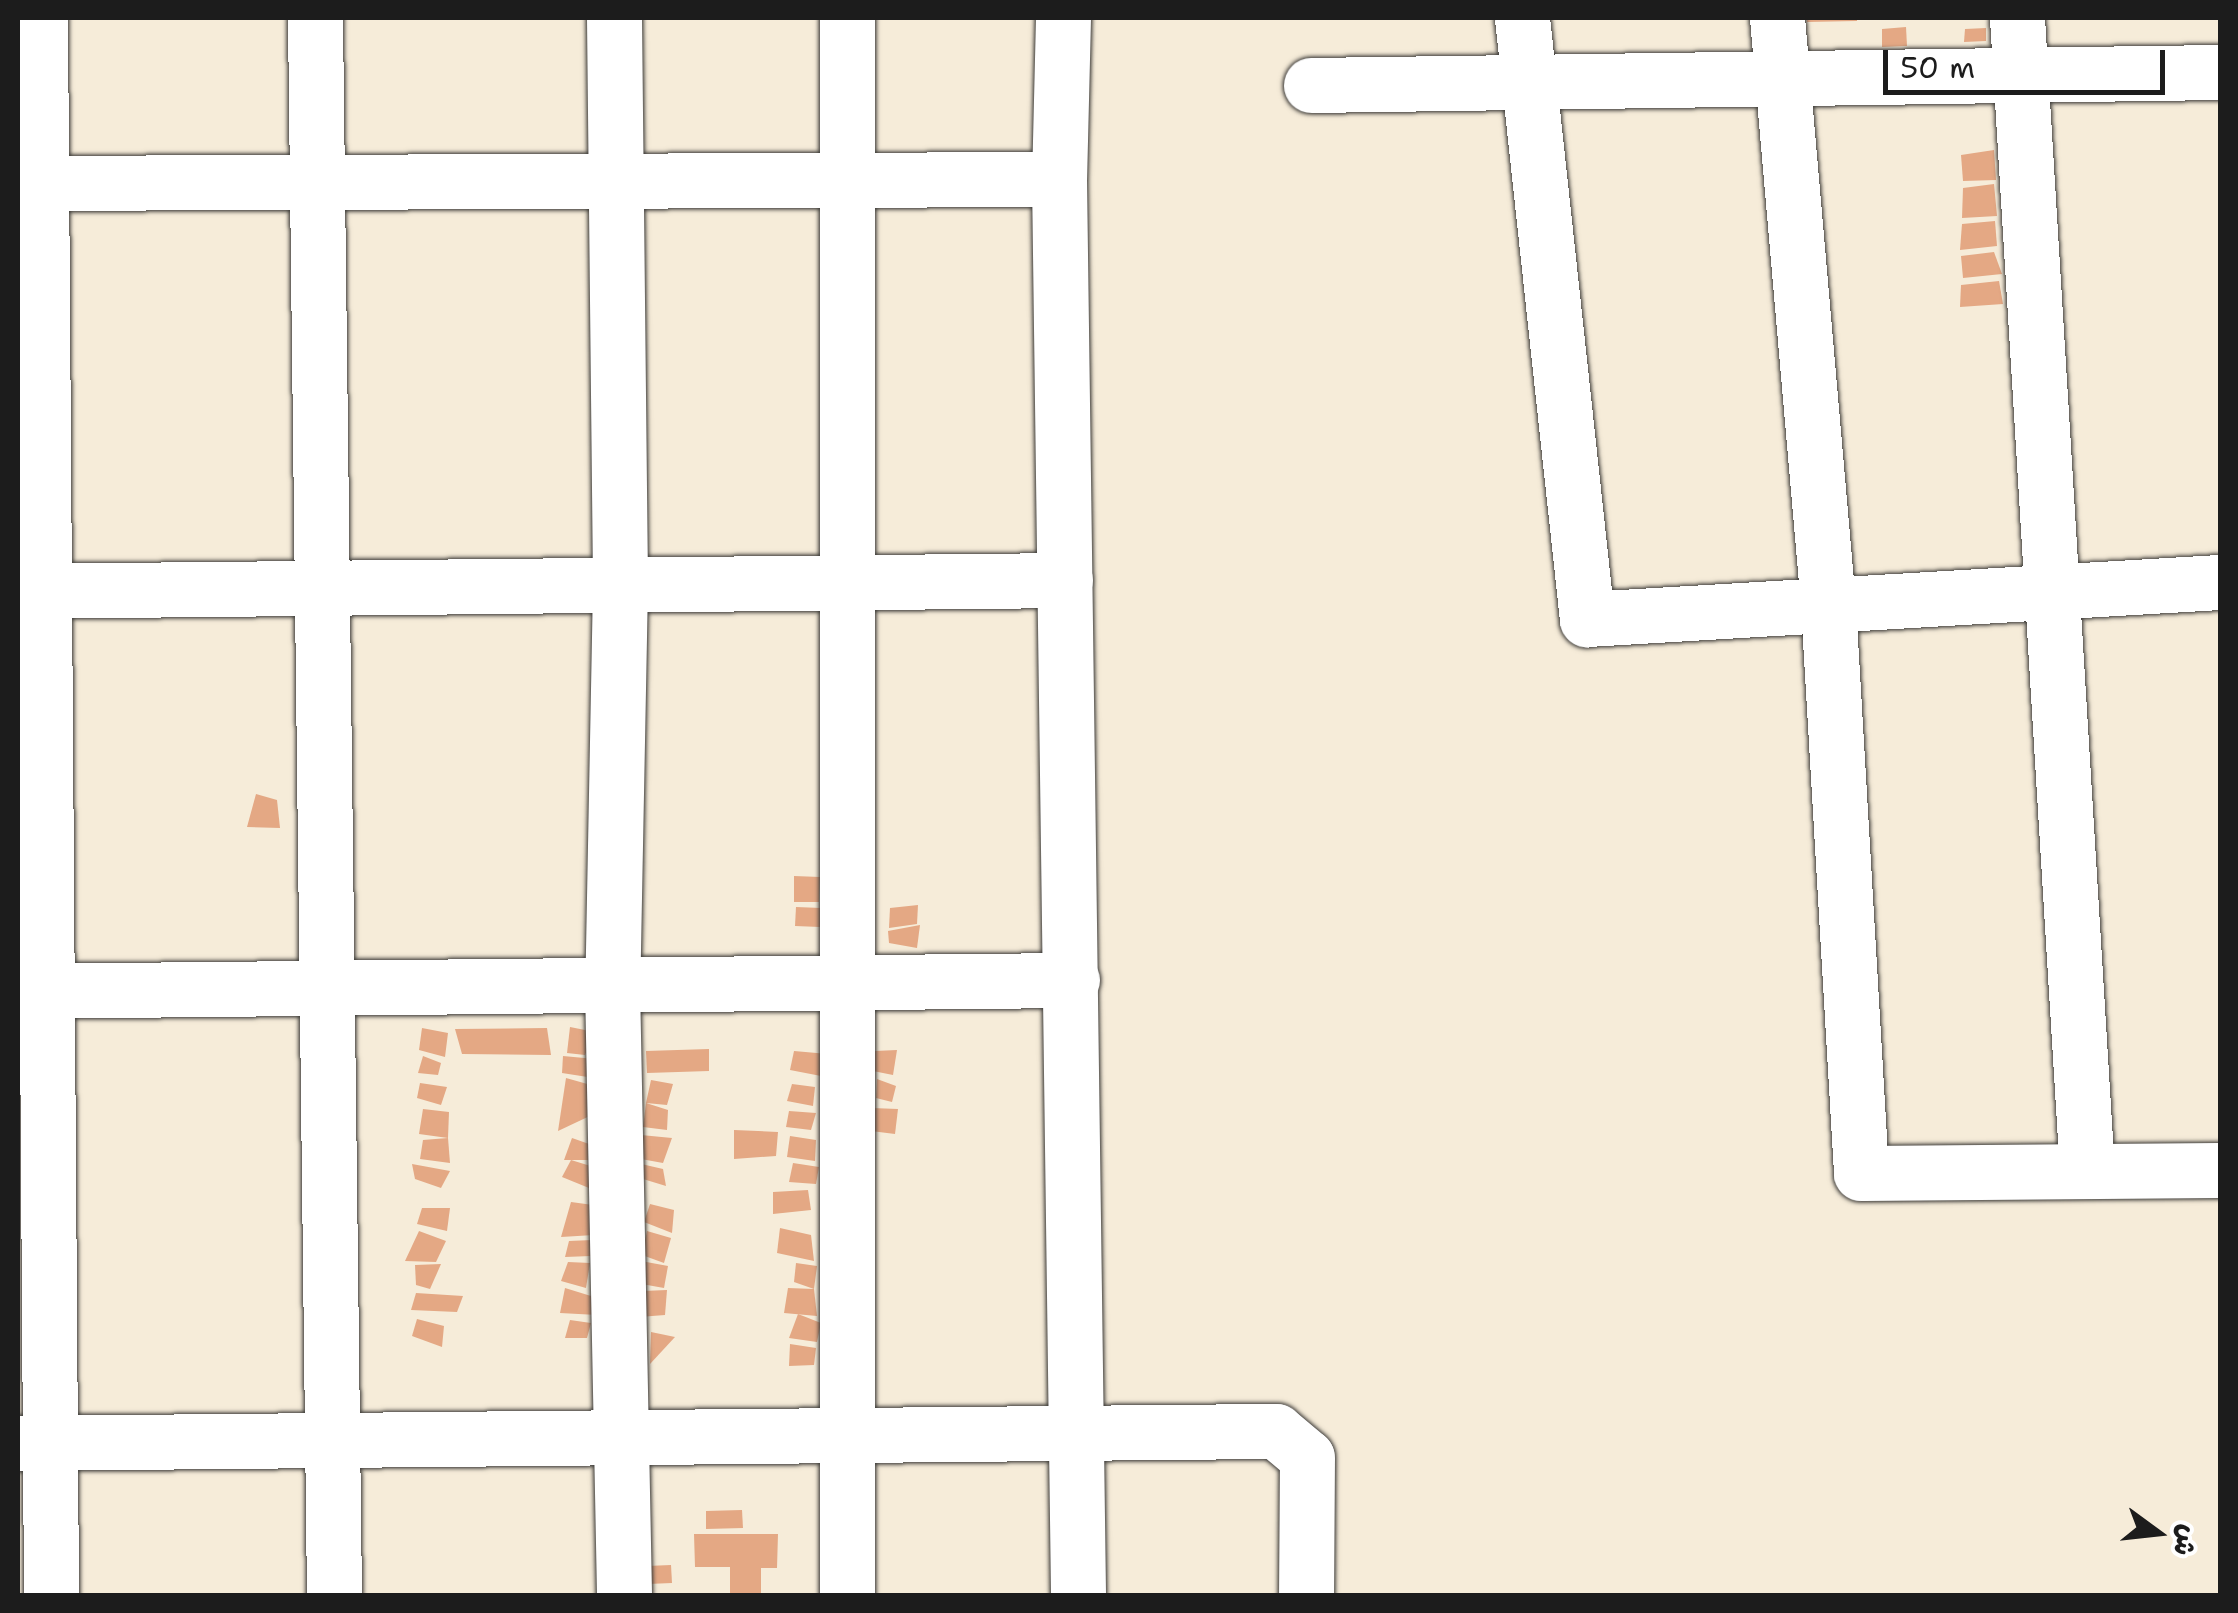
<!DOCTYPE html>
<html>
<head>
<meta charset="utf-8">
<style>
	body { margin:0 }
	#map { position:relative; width:2238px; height:1613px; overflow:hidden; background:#f6ecd9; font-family:"Shantell Sans","Playpen Sans Arabic",sans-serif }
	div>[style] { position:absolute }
	.building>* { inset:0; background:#e4a884 }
	.roads { filter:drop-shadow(0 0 2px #3d3b38) drop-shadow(0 0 2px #3d3b38) }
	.minor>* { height:55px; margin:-27.5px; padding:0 27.5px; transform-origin:27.5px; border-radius:27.5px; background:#fff }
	span { translate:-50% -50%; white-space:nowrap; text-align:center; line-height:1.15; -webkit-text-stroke:9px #fff; paint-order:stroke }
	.frame { position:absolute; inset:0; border:20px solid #1c1c1c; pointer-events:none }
	.north { position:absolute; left:2108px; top:1483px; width:100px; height:100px; -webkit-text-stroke:8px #fff; paint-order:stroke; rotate:105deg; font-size:28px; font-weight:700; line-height:40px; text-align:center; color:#1c1c1c }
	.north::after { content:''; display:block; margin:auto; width:35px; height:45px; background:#1c1c1c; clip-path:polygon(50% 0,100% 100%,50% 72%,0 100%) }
	.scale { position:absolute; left:1883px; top:50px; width:282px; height:45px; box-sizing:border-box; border:5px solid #1c1c1c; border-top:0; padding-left:12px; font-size:30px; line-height:35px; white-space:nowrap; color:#1c1c1c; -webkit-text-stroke:8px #fff; paint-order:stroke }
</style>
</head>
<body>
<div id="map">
	<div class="building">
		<div style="clip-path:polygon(1807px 18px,1857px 18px,1857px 21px,1807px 22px)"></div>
		<div style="clip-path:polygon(1906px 27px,1907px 46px,1882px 47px,1882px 29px)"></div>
		<div style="clip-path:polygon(1986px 28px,1986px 41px,1964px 42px,1965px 29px)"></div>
		<div style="clip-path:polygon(1994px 150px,1996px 180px,1963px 181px,1961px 155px)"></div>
		<div style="clip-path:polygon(1994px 184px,1997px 216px,1962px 218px,1963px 188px)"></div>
		<div style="clip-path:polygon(1995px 221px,1997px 246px,1960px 250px,1962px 224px)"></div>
		<div style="clip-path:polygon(1994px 252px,2002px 274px,1963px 278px,1961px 256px)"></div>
		<div style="clip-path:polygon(1999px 281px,2003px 304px,1960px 307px,1961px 285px)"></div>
		<div style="clip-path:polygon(256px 794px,277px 800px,280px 828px,247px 827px)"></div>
		<div style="clip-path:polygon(794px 876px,820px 877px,819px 902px,794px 902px)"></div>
		<div style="clip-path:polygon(918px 905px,917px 924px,889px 928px,890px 908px)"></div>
		<div style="clip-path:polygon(796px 907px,821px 908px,820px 927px,795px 926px)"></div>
		<div style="clip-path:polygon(920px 925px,917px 948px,889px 943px,888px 931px)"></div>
		<div style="clip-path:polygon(570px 1027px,595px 1032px,585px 1055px,567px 1053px)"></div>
		<div style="clip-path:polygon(422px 1028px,448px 1033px,445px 1057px,419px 1050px)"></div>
		<div style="clip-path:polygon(547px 1028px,551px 1055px,462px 1054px,455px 1029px)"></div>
		<div style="clip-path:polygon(709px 1049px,709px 1071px,647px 1073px,646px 1051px)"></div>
		<div style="clip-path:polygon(897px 1050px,893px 1075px,873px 1071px,875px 1051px)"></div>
		<div style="clip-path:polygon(794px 1051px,828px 1054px,821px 1076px,790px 1070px)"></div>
		<div style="clip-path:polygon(423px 1056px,441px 1063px,438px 1075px,418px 1073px)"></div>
		<div style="clip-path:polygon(563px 1056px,595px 1059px,594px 1078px,562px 1073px)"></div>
		<div style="clip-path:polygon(566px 1078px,598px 1087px,594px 1114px,558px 1131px)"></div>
		<div style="clip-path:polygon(877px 1079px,896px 1086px,892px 1102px,876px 1098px)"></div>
		<div style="clip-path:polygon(651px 1080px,673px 1084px,667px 1105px,646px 1103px,668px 1110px,667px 1130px,643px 1127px,646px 1103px)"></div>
		<div style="clip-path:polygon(420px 1083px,447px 1087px,441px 1105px,417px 1098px)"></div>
		<div style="clip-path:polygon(792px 1084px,815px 1087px,813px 1106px,787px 1101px)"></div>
		<div style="clip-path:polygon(872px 1108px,898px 1109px,895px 1134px,871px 1131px)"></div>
		<div style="clip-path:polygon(423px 1109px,449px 1112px,448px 1138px,419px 1134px)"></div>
		<div style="clip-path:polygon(789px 1111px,816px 1113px,811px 1130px,786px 1127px)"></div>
		<div style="clip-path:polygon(734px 1130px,778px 1132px,776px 1156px,734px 1159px)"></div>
		<div style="clip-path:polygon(641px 1135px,672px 1138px,663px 1163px,641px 1159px)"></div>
		<div style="clip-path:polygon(790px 1136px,816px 1140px,815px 1161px,787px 1157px)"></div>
		<div style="clip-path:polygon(448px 1138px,450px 1163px,420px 1159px,423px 1140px)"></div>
		<div style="clip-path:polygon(572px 1138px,592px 1145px,592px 1160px,564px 1160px)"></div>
		<div style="clip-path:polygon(571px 1160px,597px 1168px,589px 1188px,562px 1177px)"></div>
		<div style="clip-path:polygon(637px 1163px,663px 1169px,666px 1186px,643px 1179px)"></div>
		<div style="clip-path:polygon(793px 1163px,819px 1167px,816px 1184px,789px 1182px)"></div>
		<div style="clip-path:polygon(412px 1164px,450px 1171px,441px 1188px,415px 1179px)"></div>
		<div style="clip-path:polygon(808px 1190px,811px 1210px,773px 1214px,773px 1192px)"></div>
		<div style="clip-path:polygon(571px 1202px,593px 1205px,594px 1235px,561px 1237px)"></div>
		<div style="clip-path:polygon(650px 1204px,674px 1210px,672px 1233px,644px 1222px)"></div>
		<div style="clip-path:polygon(422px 1208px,450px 1208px,447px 1231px,417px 1224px)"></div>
		<div style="clip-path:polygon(780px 1228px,811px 1235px,814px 1261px,777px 1253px)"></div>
		<div style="clip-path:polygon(419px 1231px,446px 1241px,436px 1262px,405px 1261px)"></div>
		<div style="clip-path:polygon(647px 1231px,671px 1238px,664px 1263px,642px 1255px)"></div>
		<div style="clip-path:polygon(592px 1240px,591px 1256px,565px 1257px,569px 1241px)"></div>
		<div style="clip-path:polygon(641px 1261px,668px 1266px,664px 1288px,636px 1283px)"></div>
		<div style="clip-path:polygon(568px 1262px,590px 1263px,586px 1288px,561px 1281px)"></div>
		<div style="clip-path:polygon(796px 1263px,817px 1266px,814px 1289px,794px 1282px)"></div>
		<div style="clip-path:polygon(441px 1264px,430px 1289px,416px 1285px,415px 1265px)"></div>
		<div style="clip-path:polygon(565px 1288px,591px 1296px,597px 1315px,560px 1313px)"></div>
		<div style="clip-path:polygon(788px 1288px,814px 1289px,817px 1316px,784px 1313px)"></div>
		<div style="clip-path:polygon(667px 1290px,665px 1315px,639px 1317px,643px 1291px)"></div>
		<div style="clip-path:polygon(416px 1293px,463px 1296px,457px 1312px,411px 1310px)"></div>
		<div style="clip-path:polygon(798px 1314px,821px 1323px,817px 1342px,789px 1338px)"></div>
		<div style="clip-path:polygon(417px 1319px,444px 1326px,442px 1347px,412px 1336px)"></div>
		<div style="clip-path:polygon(570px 1320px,591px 1323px,587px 1338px,565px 1338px)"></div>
		<div style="clip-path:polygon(651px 1332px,675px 1337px,650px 1364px)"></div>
		<div style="clip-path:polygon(790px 1344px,816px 1348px,814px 1365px,789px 1366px)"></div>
		<div style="clip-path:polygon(742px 1510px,743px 1528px,706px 1529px,706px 1511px)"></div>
		<div style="clip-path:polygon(694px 1534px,778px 1534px,777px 1568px,761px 1568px,761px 1596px,730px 1596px,730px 1567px,695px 1567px)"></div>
		<div style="clip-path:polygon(671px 1565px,672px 1583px,648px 1584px,647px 1566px)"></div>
	</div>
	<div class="roads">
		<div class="minor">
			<div style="left:40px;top:18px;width:1578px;rotate:89.6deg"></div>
			<div style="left:315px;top:18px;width:1578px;rotate:89.31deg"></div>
			<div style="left:614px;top:18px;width:567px;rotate:89.39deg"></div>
			<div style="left:620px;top:585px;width:400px;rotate:91.1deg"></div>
			<div style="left:612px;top:985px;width:611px;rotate:88.87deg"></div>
			<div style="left:1063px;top:18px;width:161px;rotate:91.4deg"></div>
			<div style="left:1059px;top:179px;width:1417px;rotate:89.23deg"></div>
			<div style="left:1522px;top:18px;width:605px;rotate:83.83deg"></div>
			<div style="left:1587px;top:619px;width:634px;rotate:-3.35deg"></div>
			<div style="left:1777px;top:18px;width:589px;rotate:85.03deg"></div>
			<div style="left:1828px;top:605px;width:569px;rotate:86.67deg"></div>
			<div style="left:1861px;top:1173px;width:359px;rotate:-0.5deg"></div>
			<div style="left:2017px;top:18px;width:1155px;rotate:86.53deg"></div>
			<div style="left:1311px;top:85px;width:909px;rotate:-0.82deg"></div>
			<div style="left:18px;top:183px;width:1041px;rotate:-0.22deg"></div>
			<div style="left:18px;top:591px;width:1047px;rotate:-0.6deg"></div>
			<div style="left:18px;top:991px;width:1054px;rotate:-0.6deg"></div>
			<div style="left:18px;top:1443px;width:1258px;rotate:-0.55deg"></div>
			<div style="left:1276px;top:1431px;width:40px;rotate:40deg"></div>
			<div style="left:1307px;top:1457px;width:139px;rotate:90.4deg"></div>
			<div style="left:847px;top:1596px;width:1578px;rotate:-90deg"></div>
		</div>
	</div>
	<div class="frame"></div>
	<div class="north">ش</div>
	<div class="scale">50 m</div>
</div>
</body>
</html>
